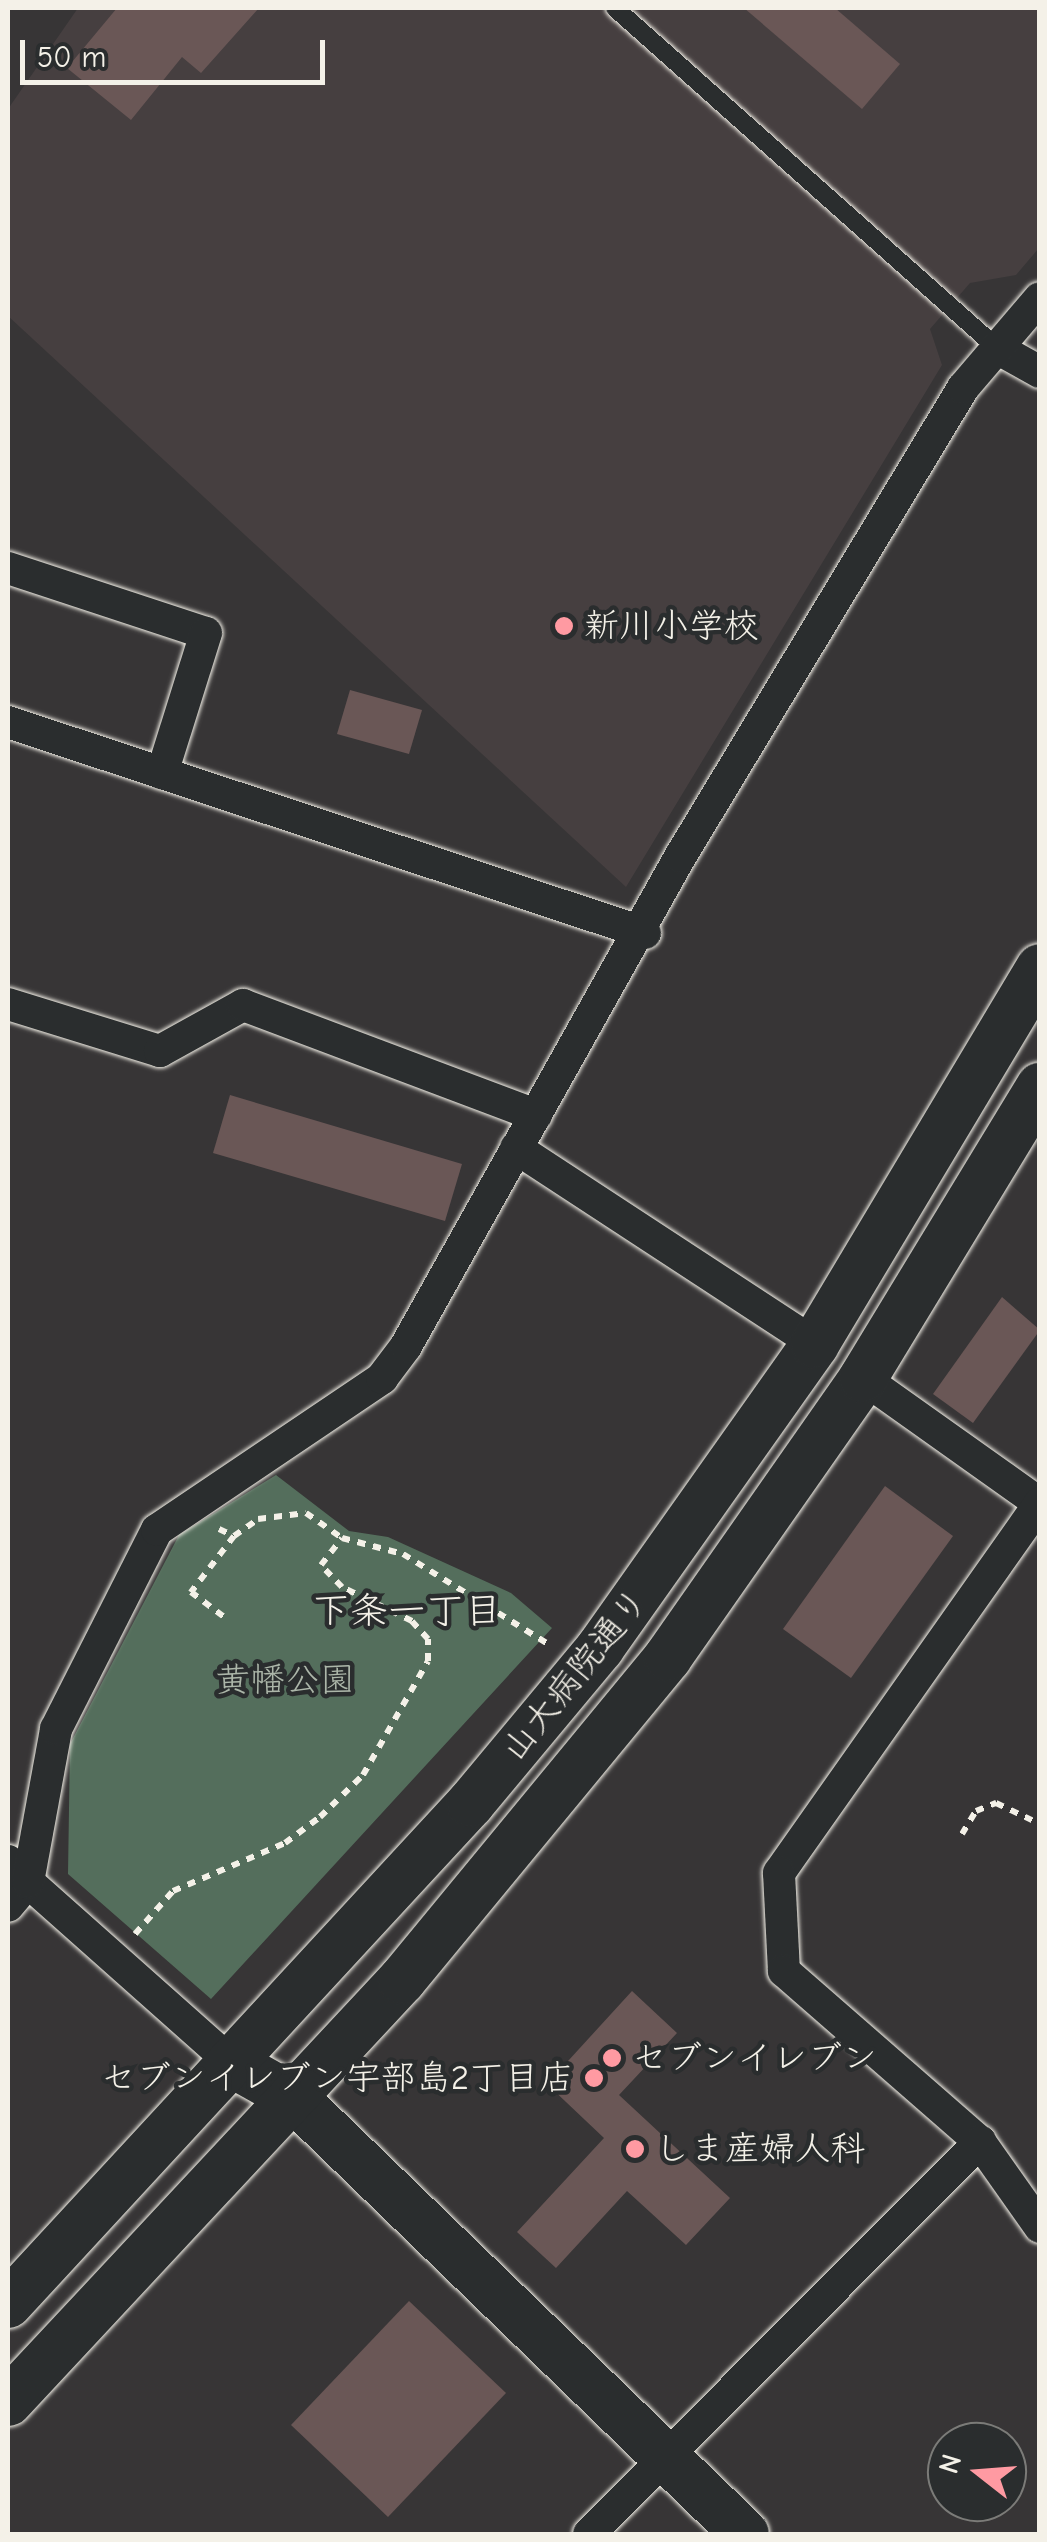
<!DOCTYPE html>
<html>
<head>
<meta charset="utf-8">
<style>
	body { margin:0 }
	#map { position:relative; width:1047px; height:2542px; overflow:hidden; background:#373536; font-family:"Comic Neue","Klee One",sans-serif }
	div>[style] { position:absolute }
	.built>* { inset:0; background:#463f40 }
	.green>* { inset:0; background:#546e5c }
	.building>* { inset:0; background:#6a5756 }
	.path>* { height:6px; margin-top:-3px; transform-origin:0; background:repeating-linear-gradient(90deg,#f4f1e8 0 8px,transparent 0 16px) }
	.roads { filter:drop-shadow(0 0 2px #f4f1e8) drop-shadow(0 0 2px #f4f1e8) }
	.lane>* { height:18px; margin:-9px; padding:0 9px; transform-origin:9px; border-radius:9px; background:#2a2d2e }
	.street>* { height:32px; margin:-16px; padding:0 16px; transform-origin:16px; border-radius:16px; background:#2a2d2e }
	.secondary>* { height:48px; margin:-24px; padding:0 24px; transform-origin:24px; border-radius:24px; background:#2a2d2e }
	.dots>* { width:28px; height:28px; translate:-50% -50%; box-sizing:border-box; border:5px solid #2a2d2e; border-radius:50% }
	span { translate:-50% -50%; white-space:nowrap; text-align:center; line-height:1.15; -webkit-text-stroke:9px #2a2d2e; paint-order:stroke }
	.poi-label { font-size:35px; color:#f4f1e8 }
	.left { translate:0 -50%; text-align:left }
	.right { translate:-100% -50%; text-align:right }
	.street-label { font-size:35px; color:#f4f1e8 }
	.park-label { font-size:35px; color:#acb6a9 }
	.neighbourhood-label { font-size:38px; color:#f4f1e8 }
	.frame { position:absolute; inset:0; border:10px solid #f4f1e8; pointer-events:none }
	.north { position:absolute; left:927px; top:2422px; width:100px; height:100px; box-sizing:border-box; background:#2a2d2e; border:2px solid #7b7b78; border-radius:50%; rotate:287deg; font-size:28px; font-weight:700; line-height:40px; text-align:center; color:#f4f1e8 }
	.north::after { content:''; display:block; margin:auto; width:35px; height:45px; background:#ff9aa2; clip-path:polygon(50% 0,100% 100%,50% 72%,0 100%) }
	.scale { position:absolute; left:20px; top:40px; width:305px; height:45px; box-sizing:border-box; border:5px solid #f4f1e8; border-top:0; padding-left:12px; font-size:30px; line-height:35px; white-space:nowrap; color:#f4f1e8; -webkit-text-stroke:8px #2a2d2e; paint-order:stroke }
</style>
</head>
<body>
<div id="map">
	<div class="built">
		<div style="clip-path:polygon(78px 8px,1039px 8px,1039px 248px,1016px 275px,970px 283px,930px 329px,942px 365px,626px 887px,8px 316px,8px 109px)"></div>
	</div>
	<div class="green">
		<div style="clip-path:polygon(276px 1475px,349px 1531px,388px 1537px,511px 1593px,552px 1628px,211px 1999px,68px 1874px,70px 1744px,179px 1535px)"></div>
	</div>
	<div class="building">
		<div style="clip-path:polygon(117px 8px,259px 8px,201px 73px,182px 57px,131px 120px,67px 68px)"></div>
		<div style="clip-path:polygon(744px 8px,835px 8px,900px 64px,862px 109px)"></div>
		<div style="clip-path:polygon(350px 690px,422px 710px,409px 754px,337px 734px)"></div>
		<div style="clip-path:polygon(230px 1095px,462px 1164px,445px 1221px,213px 1153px)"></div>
		<div style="clip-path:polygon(1002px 1297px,1040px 1330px,973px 1423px,933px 1394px)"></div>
		<div style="clip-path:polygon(885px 1486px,953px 1536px,851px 1678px,783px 1629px)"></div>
		<div style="clip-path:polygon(632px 1991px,677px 2033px,619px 2095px,730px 2198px,686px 2245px,627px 2191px,556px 2268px,517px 2232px,604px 2138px,547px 2084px)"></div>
		<div style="clip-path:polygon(409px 2301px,506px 2393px,388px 2517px,291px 2425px)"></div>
	</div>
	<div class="path">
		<div style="left:219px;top:1529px;width:17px;rotate:25deg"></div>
		<div style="left:234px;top:1536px;width:71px;rotate:127.5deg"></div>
		<div style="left:191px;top:1592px;width:41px;rotate:37.1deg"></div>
		<div style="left:234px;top:1536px;width:29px;rotate:-35deg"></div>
		<div style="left:258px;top:1519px;width:48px;rotate:-7.1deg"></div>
		<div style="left:306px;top:1513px;width:44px;rotate:34.8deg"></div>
		<div style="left:342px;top:1538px;width:63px;rotate:14.7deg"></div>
		<div style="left:403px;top:1554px;width:171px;rotate:31.8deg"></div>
		<div style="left:962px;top:1834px;width:27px;rotate:-59deg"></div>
		<div style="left:976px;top:1811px;width:22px;rotate:-22deg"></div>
		<div style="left:996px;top:1803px;width:49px;rotate:25.5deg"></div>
		<div style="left:135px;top:1934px;width:57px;rotate:-48.5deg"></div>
		<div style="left:173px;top:1891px;width:122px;rotate:-23.2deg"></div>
		<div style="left:285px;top:1843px;width:44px;rotate:-36.6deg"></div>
		<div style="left:320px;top:1817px;width:60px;rotate:-44.3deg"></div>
		<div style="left:363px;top:1775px;width:131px;rotate:-60.3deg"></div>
		<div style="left:428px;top:1661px;width:22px;rotate:-90deg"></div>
		<div style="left:428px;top:1639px;width:24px;rotate:-132deg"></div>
		<div style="left:412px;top:1621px;width:78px;rotate:-154.1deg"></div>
		<div style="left:342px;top:1587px;width:30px;rotate:-134deg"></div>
		<div style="left:321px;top:1565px;width:34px;rotate:-52deg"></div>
	</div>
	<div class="roads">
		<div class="lane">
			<div style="left:615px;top:8px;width:511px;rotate:41.67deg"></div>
		</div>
		<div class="street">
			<div style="left:997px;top:348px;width:49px;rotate:29.2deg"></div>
			<div style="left:8px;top:568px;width:208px;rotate:18.2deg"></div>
			<div style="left:206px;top:633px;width:147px;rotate:107.4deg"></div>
			<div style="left:8px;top:722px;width:671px;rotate:18.33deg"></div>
			<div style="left:8px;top:1004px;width:159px;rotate:17.2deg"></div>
			<div style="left:160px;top:1051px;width:95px;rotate:-29deg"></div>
			<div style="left:243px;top:1005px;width:313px;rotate:20.6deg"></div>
			<div style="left:516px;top:1148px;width:358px;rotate:33.2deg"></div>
			<div style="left:863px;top:1378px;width:217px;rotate:35.4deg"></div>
			<div style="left:1040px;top:1503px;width:453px;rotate:125.2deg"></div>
			<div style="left:779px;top:1873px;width:98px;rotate:87.1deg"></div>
			<div style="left:784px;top:1971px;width:260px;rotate:41.1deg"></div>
			<div style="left:980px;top:2142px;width:104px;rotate:54.8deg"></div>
			<div style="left:8px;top:1861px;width:29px;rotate:46deg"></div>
			<div style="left:28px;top:1882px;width:31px;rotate:130deg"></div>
			<div style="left:233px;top:2064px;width:274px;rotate:-138.4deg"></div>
			<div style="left:28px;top:1882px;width:156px;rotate:-79.6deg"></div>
			<div style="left:56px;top:1729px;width:223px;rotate:-63.1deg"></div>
			<div style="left:157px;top:1530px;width:272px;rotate:-34deg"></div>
			<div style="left:382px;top:1378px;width:40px;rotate:-53deg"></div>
			<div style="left:406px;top:1346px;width:561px;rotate:-60.74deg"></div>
			<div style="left:680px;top:857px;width:548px;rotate:-58.89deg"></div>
			<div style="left:963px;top:388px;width:118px;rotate:-49.5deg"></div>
			<div style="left:589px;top:2534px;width:554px;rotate:-45.07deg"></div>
		</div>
		<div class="secondary">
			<div style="left:233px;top:2064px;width:70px;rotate:29.1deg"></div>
			<div style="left:294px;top:2098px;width:627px;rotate:44.03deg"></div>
			<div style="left:8px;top:2304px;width:682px;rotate:-47.26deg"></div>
			<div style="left:471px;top:1803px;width:202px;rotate:-50.2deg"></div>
			<div style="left:600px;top:1648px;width:372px;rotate:-54.7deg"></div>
			<div style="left:815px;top:1344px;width:438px;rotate:-59.1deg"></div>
			<div style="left:8px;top:2402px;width:577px;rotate:-46.97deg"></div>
			<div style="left:402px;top:1980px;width:418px;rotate:-50.5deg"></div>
			<div style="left:668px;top:1657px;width:340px;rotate:-55deg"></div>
			<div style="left:863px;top:1378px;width:341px;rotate:-58.7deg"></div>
		</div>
	</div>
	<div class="dots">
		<div style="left:564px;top:626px;background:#ff9aa2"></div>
		<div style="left:612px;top:2058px;background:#ff9aa2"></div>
		<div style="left:594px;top:2078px;background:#ff9aa2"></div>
		<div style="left:635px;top:2149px;background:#ff9aa2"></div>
	</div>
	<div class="poi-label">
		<span class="left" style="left:584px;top:626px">新川小学校</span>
		<span class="left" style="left:632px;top:2058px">セブンイレブン</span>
		<span class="right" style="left:574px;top:2078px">セブンイレブン宇部島2丁目店</span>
		<span class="left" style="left:655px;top:2149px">しま産婦人科</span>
	</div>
	<div class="street-label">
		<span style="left:575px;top:1675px;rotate:-51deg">山大病院通り</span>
	</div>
	<div class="park-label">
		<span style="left:285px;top:1680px">黄幡公園</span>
	</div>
	<div class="neighbourhood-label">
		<span style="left:407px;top:1612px">下条一丁目</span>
	</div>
	<div class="frame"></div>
	<div class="north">N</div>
	<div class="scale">50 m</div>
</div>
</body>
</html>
